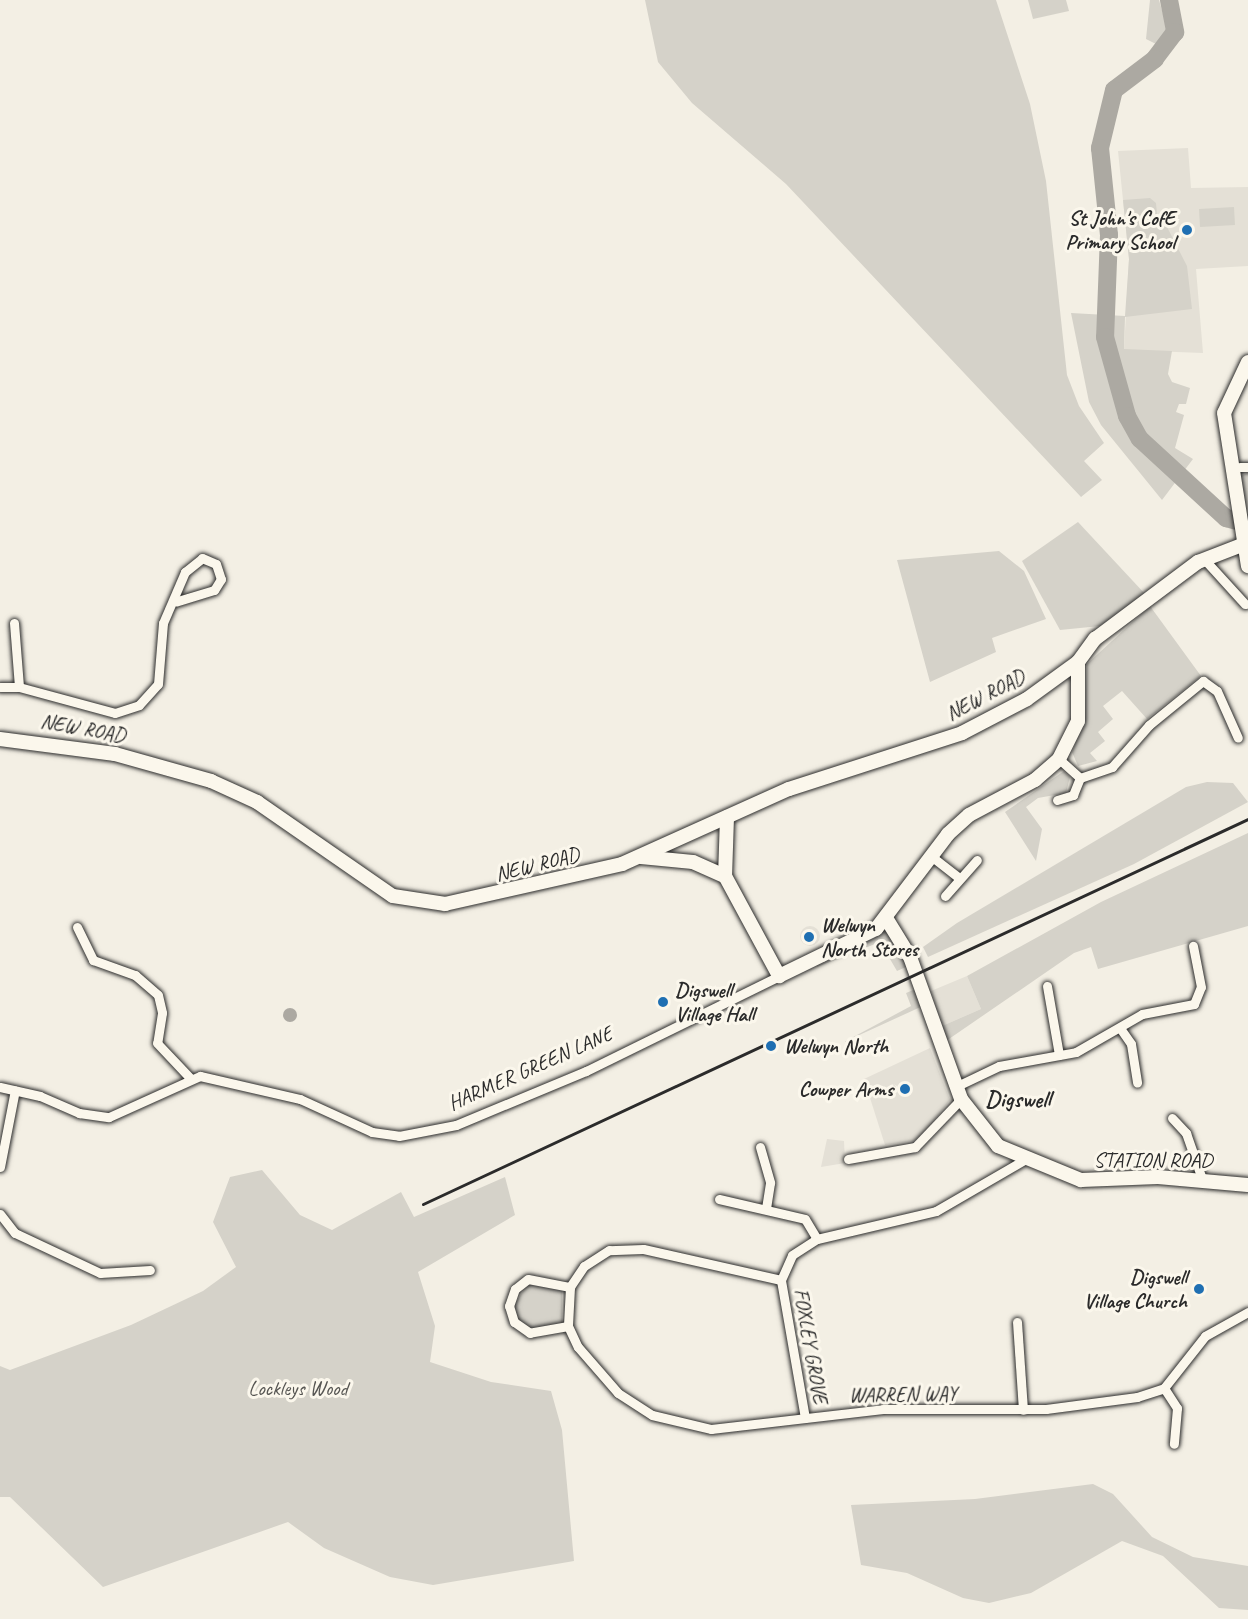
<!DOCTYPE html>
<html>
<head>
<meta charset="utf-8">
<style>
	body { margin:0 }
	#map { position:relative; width:1248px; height:1619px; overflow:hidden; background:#f3efe4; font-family:Caveat,sans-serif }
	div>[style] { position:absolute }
	.built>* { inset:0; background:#e4e0d6 }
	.round { border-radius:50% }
	.green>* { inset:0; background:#d5d2c9 }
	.water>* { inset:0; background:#aca9a2 }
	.river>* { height:18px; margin:-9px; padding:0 9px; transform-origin:9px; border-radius:9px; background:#aca9a2 }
	.roads { filter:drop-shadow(0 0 2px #2b2b2b) drop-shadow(0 0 2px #2b2b2b) }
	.street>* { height:9px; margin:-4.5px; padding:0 4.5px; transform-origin:4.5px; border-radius:4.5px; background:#fbf7ec }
	.secondary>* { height:14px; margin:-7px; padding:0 7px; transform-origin:7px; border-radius:7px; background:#fbf7ec }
	.rail>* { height:3px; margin:-1.5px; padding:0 1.5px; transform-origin:1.5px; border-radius:1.5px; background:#2b2b2b }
	.dots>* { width:16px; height:16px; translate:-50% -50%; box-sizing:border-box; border:3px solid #fbf7ec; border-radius:50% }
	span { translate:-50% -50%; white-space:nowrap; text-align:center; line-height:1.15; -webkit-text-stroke:6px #fbf7ec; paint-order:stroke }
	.poi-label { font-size:21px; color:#2b2b2b; font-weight:700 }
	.right { translate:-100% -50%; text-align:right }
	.left { translate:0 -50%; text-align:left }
	.street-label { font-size:21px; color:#2b2b2b }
	.park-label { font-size:21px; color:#565552 }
	.quarter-label { font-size:24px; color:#2b2b2b; font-weight:700 }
</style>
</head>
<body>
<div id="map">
	<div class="built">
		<div style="clip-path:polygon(1188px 148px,1191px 188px,1248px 187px,1248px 266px,1196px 269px,1203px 353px,1124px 350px,1129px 259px,1118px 151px)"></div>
		<div class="round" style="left:800px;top:926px;width:20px;height:20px"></div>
		<div style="clip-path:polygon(967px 976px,981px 1009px,942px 1026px,931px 991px)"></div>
		<div style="clip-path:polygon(930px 1048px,950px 1100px,919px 1140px,885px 1145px,864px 1079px)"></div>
		<div style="clip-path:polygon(827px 1139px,844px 1141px,845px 1163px,821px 1167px)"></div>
	</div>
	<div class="green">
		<div style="clip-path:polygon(645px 0,996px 0,1030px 104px,1046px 181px,1067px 375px,1079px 406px,1104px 443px,1084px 461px,1102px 480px,1081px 497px,786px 184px,692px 103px,658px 62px)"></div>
		<div style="clip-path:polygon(1028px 0,1066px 0,1069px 11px,1033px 19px)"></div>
		<div style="clip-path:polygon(1150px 0,1159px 0,1168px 31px,1158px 45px,1146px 39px)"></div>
		<div style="clip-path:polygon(1150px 198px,1156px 203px,1158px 225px,1166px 225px,1187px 266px,1192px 309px,1125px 317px,1124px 349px,1172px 351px,1168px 374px,1172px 382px,1190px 388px,1186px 404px,1179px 404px,1176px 412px,1184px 415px,1175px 448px,1193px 459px,1162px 500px,1101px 425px,1089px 402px,1071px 313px,1125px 316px,1129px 259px,1123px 200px)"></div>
		<div style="clip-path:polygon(1234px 207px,1235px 225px,1200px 227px,1199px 209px)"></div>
		<div style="clip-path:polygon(1248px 473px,1248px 536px,1240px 476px)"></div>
		<div style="clip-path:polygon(1078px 522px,1146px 595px,1100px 626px,1060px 630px,1022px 561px)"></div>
		<div style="clip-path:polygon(999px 551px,1024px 571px,1046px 619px,992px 638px,996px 652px,930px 682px,897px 560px)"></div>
		<div style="clip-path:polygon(1150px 606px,1201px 676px,1147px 719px,1122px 691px,1103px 706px,1113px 719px,1098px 732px,1105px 741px,1090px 753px,1097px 761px,1078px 766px,1072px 752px,1085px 718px,1087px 664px)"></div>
		<div style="clip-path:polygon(1064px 771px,1070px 777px,1066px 793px,1038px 798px,1026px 807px,1042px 829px,1036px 861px,1005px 812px)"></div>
		<div style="clip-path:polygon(1207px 782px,1233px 783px,1248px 802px,1134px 864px,928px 957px,923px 947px,957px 923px,1186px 787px)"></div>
		<div style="clip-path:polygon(1248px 833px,1248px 926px,1098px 969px,1091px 947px,1074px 953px,946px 1041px,942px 1026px,981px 1009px,967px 976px,1101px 902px)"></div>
		<div style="clip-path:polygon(882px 931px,894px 934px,908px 966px,897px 971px,880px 942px,817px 967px,815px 963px)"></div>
		<div style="clip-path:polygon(918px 988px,925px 1005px,844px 1042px,911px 1006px,906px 993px)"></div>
		<div style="clip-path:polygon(262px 1170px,300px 1215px,332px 1230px,401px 1192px,414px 1217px,505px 1177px,515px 1215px,418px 1272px,435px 1326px,430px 1362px,491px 1382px,551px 1391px,562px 1430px,574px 1561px,433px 1585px,390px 1577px,324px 1548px,288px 1522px,103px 1587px,10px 1497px,0 1497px,0 1366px,10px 1370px,131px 1325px,203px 1291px,236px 1267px,213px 1222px,230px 1177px)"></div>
		<div style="clip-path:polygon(528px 1283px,562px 1290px,562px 1324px,531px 1330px,518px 1320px,513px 1307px)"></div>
		<div style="clip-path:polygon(1093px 1484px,1113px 1494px,1152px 1537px,1193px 1557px,1248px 1566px,1248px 1610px,1219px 1608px,1163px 1556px,1122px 1541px,1031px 1593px,989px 1603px,963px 1598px,907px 1573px,861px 1565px,851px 1505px,975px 1499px)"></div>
	</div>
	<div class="water">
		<div class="round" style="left:283px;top:1008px;width:14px;height:14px"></div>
	</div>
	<div class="river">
		<div style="left:1169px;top:0;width:33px;rotate:79deg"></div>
		<div style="left:1175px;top:32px;width:34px;rotate:127deg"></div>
		<div style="left:1155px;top:59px;width:51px;rotate:142.9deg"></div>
		<div style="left:1114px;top:90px;width:60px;rotate:103.6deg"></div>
		<div style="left:1100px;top:148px;width:87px;rotate:84.1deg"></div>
		<div style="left:1109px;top:235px;width:102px;rotate:92.2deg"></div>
		<div style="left:1105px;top:337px;width:82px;rotate:74.4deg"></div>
		<div style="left:1127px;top:416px;width:26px;rotate:61deg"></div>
		<div style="left:1140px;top:439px;width:117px;rotate:42.6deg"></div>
		<div style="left:1226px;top:518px;width:23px;rotate:15deg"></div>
	</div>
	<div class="roads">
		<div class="street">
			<div style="left:1240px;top:467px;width:8px"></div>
			<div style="left:1204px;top:559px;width:61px;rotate:47.7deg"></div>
			<div style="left:14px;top:623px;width:64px;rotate:85.5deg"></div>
			<div style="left:0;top:687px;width:19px"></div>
			<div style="left:19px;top:687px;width:99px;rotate:15.2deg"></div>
			<div style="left:115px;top:713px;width:25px;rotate:-18deg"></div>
			<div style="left:139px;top:705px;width:28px;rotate:-48deg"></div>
			<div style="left:158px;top:684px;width:61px;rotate:-85.3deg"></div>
			<div style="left:163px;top:623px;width:56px;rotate:-66.7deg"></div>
			<div style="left:185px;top:572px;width:22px;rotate:-39deg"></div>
			<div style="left:202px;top:558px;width:15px;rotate:23deg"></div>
			<div style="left:216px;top:564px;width:16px;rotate:72deg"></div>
			<div style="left:221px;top:579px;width:13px;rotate:122deg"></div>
			<div style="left:214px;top:590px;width:39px;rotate:163deg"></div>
			<div style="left:1059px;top:759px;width:28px;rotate:42deg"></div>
			<div style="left:1057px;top:800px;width:17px;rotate:-17deg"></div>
			<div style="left:1073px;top:795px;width:18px;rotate:-68deg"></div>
			<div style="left:1080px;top:778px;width:34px;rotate:-19deg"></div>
			<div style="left:1112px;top:767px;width:56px;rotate:-48.6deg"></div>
			<div style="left:1149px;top:725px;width:70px;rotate:-39.2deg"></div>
			<div style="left:1203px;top:681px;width:17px;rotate:36deg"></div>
			<div style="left:1217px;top:691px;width:51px;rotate:65.9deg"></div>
			<div style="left:931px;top:856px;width:36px;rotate:38deg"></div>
			<div style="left:945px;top:896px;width:48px;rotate:-48.4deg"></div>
			<div style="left:77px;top:927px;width:37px;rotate:64deg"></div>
			<div style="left:93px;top:960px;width:45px;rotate:19.7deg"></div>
			<div style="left:135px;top:975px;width:30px;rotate:41deg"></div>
			<div style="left:158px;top:995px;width:18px;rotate:77deg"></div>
			<div style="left:162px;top:1013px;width:30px;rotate:99deg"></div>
			<div style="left:157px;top:1043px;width:47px;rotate:46.7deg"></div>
			<div style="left:1047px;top:986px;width:70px;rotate:80.1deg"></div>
			<div style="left:1120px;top:1028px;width:19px;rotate:55deg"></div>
			<div style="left:1131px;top:1044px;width:39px;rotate:81deg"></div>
			<div style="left:0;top:1087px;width:41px;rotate:12.7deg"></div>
			<div style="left:40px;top:1096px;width:43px;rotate:23.6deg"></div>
			<div style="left:79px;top:1113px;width:30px;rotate:8deg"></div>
			<div style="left:109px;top:1117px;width:100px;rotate:-24.3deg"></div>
			<div style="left:200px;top:1076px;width:103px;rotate:13deg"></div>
			<div style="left:300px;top:1099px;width:79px;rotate:24.6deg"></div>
			<div style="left:372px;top:1132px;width:27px;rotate:8deg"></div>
			<div style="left:399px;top:1136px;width:58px;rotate:-10.9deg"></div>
			<div style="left:456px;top:1125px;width:141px;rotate:-22.6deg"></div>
			<div style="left:586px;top:1071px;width:215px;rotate:-26.2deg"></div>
			<div style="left:955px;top:1087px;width:49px;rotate:-25.5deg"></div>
			<div style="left:999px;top:1066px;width:78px;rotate:-10.3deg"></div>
			<div style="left:1076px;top:1052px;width:76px;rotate:-29.9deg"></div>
			<div style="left:1142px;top:1014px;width:53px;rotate:-10.9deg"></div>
			<div style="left:1194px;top:1004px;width:18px;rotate:-68deg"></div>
			<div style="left:1201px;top:987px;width:42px;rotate:-101deg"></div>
			<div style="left:1172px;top:1118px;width:21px;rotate:47deg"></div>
			<div style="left:1186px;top:1133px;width:49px;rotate:70.8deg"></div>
			<div style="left:760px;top:1147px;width:37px;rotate:74deg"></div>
			<div style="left:770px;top:1183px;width:25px;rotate:99deg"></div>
			<div style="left:848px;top:1159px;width:68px;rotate:-10.2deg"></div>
			<div style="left:915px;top:1147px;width:66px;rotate:-46.2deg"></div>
			<div style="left:0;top:1167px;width:78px;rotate:-79deg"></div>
			<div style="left:719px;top:1199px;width:88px;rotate:13.1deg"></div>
			<div style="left:805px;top:1219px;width:23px;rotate:59deg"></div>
			<div style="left:0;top:1214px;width:24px;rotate:52deg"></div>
			<div style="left:15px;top:1233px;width:94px;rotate:25.2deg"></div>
			<div style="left:100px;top:1273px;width:50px;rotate:-3.4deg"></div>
			<div style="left:781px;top:1280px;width:141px;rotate:-167.3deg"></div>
			<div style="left:643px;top:1249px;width:34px;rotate:178deg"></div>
			<div style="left:609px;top:1250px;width:30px;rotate:147deg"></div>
			<div style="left:584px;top:1266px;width:25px;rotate:124deg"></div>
			<div style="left:570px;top:1287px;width:39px;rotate:93deg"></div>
			<div style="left:568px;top:1326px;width:23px;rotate:65deg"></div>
			<div style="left:578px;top:1347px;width:61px;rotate:49deg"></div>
			<div style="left:618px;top:1393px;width:40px;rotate:32.9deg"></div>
			<div style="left:652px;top:1415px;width:61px;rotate:13.3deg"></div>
			<div style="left:711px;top:1429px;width:173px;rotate:-6.6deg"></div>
			<div style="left:883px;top:1409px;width:163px"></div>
			<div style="left:1046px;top:1409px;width:92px;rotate:-7.5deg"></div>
			<div style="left:1137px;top:1397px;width:28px;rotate:-18deg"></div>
			<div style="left:1164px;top:1388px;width:66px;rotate:-51.7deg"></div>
			<div style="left:1205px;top:1336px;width:49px;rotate:-29.2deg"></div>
			<div style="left:1017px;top:1322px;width:88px;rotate:86.1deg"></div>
			<div style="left:568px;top:1326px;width:39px;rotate:170deg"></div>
			<div style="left:530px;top:1333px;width:19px;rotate:-145deg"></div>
			<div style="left:514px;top:1322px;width:17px;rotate:-107deg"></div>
			<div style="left:509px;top:1306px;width:18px;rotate:-71deg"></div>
			<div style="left:515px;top:1289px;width:16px;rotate:-38deg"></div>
			<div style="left:528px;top:1279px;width:43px;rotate:10.8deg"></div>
			<div style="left:1164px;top:1388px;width:24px;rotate:57deg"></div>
			<div style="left:1177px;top:1408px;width:36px;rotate:95deg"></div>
			<div style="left:805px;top:1418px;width:140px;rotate:-99.9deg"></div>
			<div style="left:781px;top:1280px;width:27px;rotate:-66deg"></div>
			<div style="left:792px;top:1255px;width:30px;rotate:-33deg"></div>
			<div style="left:817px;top:1239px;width:122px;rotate:-13.2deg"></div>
			<div style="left:936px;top:1211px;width:102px;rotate:-30.1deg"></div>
		</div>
		<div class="secondary">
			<div style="left:1248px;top:362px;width:56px;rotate:115.2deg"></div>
			<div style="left:1224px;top:413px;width:155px;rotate:81.1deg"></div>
			<div style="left:0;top:739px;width:116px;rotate:7.4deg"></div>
			<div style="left:115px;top:754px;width:100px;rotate:15.7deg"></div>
			<div style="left:211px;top:781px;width:51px;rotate:24.5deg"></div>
			<div style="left:257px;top:802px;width:165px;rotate:34.7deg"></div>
			<div style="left:393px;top:896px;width:53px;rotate:8.7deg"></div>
			<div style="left:445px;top:904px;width:181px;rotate:-12.7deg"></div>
			<div style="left:622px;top:864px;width:183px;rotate:-24.2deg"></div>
			<div style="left:789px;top:789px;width:182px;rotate:-17.9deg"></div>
			<div style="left:962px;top:733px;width:73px;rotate:-27.6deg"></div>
			<div style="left:1027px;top:699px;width:63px;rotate:-36deg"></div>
			<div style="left:727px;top:817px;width:59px;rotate:91.9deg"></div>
			<div style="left:725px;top:876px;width:114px;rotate:61.6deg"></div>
			<div style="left:779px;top:976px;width:108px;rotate:-25.9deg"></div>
			<div style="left:876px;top:929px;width:119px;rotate:-52.8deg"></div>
			<div style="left:948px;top:834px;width:28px;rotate:-42deg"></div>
			<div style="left:969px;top:815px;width:75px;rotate:-27.9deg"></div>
			<div style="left:1035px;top:780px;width:32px;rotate:-41deg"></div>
			<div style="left:1059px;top:759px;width:42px;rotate:-63.4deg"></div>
			<div style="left:1078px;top:721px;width:59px;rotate:-90deg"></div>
			<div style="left:1078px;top:662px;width:29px;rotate:-54deg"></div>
			<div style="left:1095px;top:639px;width:129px;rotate:-36.8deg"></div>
			<div style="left:1198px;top:562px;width:47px;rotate:-21.1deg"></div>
			<div style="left:641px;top:857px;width:52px;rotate:5.5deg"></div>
			<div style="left:693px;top:862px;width:35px;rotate:24deg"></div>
			<div style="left:886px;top:918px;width:46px;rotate:58.4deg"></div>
			<div style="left:910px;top:957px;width:151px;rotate:70.2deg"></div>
			<div style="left:961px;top:1099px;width:60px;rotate:51.8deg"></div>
			<div style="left:998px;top:1146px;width:90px;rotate:22.3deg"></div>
			<div style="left:1081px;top:1180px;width:77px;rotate:-2.2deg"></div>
			<div style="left:1158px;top:1177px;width:90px;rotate:5.1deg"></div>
		</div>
	</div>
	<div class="rail">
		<div style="left:423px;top:1204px;width:910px;rotate:-25.02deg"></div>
	</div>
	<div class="dots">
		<div style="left:1187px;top:230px;background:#1f6fb2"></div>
		<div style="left:809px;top:937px;background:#1f6fb2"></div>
		<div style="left:663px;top:1002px;background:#1f6fb2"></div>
		<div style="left:771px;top:1046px;background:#1f6fb2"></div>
		<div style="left:905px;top:1089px;background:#1f6fb2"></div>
		<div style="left:1199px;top:1289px;background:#1f6fb2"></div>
	</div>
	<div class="poi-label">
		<span class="right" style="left:1175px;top:230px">St John's CofE<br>Primary School</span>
		<span class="left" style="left:821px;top:937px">Welwyn<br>North Stores</span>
		<span class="left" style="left:675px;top:1002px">Digswell<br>Village Hall</span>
		<span class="left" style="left:784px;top:1046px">Welwyn North</span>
		<span class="right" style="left:893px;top:1089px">Cowper Arms</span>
		<span class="right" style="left:1187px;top:1289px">Digswell<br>Village Church</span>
	</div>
	<div class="street-label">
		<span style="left:985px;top:695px;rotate:-28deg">NEW ROAD</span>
		<span style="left:83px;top:728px;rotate:10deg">NEW ROAD</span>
		<span style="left:537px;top:864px;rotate:-14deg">NEW ROAD</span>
		<span style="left:530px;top:1068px;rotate:-24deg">HARMER GREEN LANE</span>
		<span style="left:1153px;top:1160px">STATION ROAD</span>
		<span style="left:811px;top:1346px;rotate:80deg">FOXLEY GROVE</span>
		<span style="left:903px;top:1394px;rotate:-1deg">WARREN WAY</span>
	</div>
	<div class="park-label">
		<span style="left:298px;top:1388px">Lockleys Wood</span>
	</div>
	<div class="quarter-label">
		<span style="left:1018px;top:1100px">Digswell</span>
	</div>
</div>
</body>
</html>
